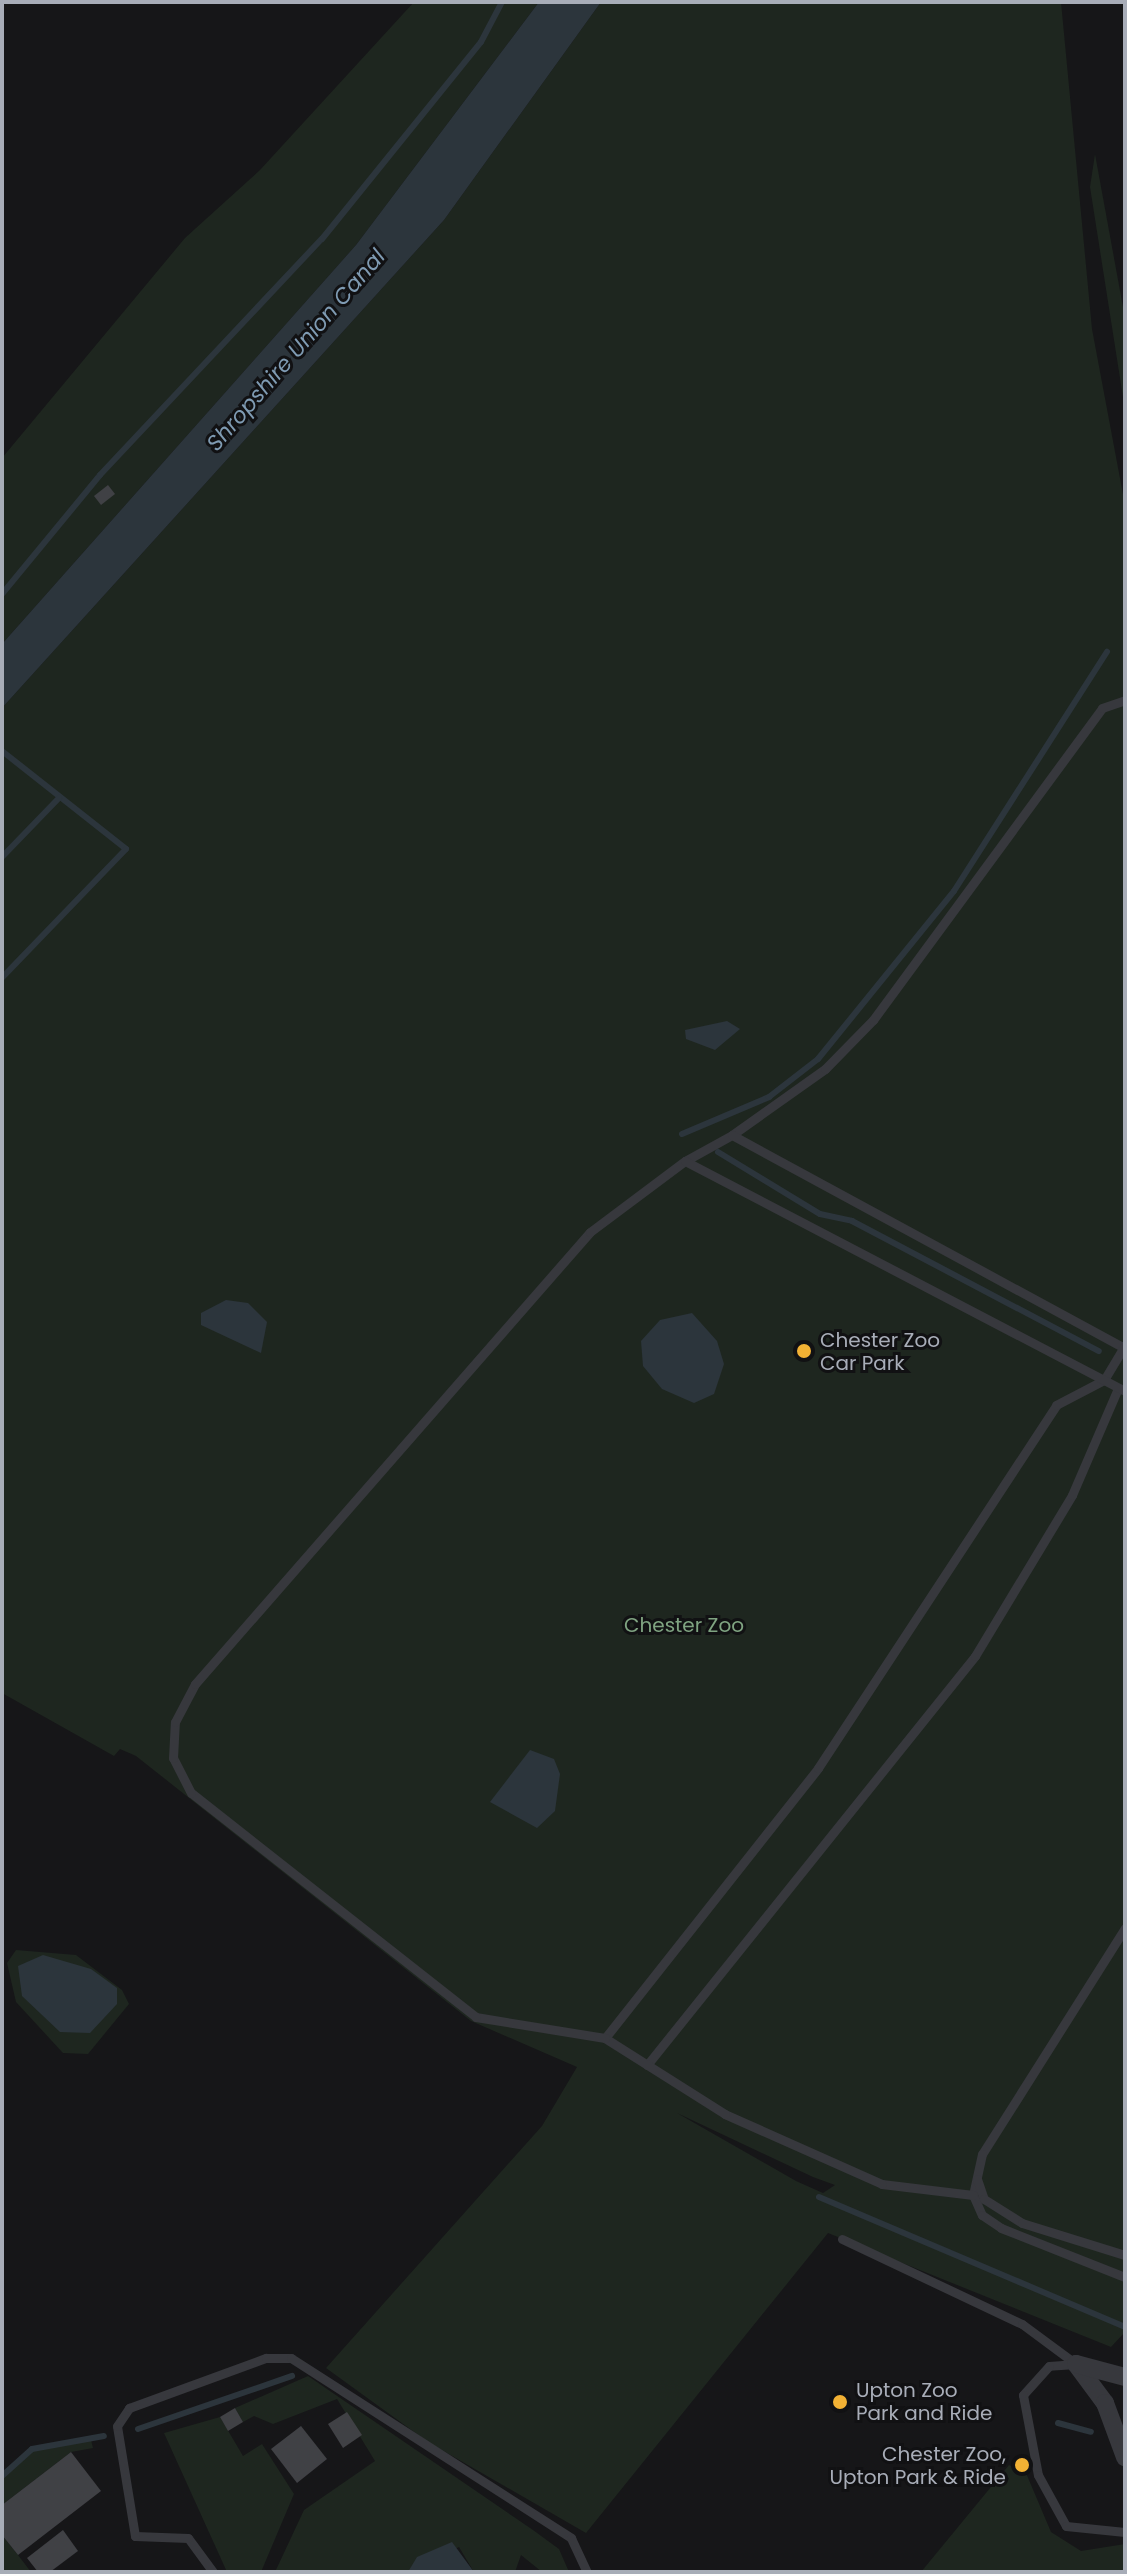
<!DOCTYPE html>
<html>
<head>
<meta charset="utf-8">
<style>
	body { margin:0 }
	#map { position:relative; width:1127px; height:2574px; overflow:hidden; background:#161618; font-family:Poppins,sans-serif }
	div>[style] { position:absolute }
	.green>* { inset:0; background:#1e261f }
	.water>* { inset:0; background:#2c353c }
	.stream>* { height:6px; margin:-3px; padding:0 3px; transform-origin:3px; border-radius:3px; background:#2c353c }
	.building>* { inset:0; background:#404145 }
	.service>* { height:9px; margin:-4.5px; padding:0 4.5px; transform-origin:4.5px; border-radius:4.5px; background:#37383d }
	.minor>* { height:18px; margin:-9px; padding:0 9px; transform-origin:9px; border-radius:9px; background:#37383d }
	.dots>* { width:22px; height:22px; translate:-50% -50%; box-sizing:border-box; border:4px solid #111113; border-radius:50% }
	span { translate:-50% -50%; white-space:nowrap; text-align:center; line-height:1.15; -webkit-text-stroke:6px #111113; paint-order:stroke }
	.poi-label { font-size:20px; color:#a8adb8 }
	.left { translate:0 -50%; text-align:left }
	.right { translate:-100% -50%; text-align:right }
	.park-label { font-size:20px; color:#7fa381 }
	.water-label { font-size:22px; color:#7f9bb3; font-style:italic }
	.frame { position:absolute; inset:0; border:4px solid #a8adb8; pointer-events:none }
</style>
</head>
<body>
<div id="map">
	<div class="green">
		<div style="clip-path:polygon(414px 2px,539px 2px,356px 245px,2px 644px,2px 458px,185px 238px,260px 170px)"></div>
		<div style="clip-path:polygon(evenodd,601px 2px,1061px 2px,1092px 329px,1125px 505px,1125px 2332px,1111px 2347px,828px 2233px,586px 2533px,428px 2442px,326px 2368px,542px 2126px,577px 2067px,471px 2021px,136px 1756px,120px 1749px,114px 1756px,2px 1693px,2px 708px,444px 220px,601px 2px,677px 2113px,813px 2177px,835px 2185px,823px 2193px,796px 2181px,677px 2113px)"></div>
		<div style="clip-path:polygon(1095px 154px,1125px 318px,1125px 410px,1090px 187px)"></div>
		<div style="clip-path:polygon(16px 1950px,76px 1955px,122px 1990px,129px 2004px,88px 2054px,63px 2053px,16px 2002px,7px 1963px)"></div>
		<div style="clip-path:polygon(308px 2376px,533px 2530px,559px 2549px,569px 2572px,542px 2572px,521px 2555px,515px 2572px,474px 2572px,459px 2547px,408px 2572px,275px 2572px,304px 2510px,375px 2461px,337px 2399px,273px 2424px,254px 2416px,243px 2422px,235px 2408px)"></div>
		<div style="clip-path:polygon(220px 2417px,243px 2456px,262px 2444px,294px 2494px,261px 2572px,227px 2572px,164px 2433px)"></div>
		<div style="clip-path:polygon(91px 2440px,93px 2448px,71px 2452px,2px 2505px,2px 2476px,32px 2449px)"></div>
		<div style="clip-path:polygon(1009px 2465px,1026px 2473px,1051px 2532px,1081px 2551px,1125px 2544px,1125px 2572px,921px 2572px)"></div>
		<div style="clip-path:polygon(2px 2535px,18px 2555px,31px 2572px,2px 2572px)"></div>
	</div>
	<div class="water">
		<div style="clip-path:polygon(539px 2px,601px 2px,444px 220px,2px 708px,2px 644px,356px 245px)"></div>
		<div style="clip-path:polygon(727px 1021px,740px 1029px,715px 1050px,686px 1039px,685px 1030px)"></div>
		<div style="clip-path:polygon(226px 1300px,248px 1303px,267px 1322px,261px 1353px,201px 1325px,201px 1313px)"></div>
		<div style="clip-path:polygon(692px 1313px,717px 1341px,724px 1364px,714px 1394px,694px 1403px,662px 1389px,643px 1366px,641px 1341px,660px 1320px)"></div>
		<div style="clip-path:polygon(530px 1750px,554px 1759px,560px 1774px,555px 1811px,537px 1828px,490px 1802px)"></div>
		<div style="clip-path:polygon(43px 1955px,91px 1969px,117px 1988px,117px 2004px,90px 2033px,60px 2032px,22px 1996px,18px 1966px)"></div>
		<div style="clip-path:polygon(452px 2542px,474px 2572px,408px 2572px,417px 2557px)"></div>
	</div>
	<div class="stream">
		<div style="left:2px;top:594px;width:154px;rotate:-50.5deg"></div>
		<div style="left:100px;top:475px;width:324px;rotate:-46.8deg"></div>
		<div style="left:322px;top:239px;width:253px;rotate:-51.1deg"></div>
		<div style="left:481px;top:42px;width:45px;rotate:-62.3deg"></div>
		<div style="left:2px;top:751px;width:158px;rotate:38.3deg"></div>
		<div style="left:126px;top:849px;width:179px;rotate:133.9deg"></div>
		<div style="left:2px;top:857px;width:82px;rotate:-46deg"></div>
		<div style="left:682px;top:1134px;width:95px;rotate:-23deg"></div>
		<div style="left:769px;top:1097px;width:62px;rotate:-37.8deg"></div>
		<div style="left:818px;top:1059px;width:216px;rotate:-51deg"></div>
		<div style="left:954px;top:891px;width:284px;rotate:-57.4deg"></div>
		<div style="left:718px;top:1152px;width:119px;rotate:31.3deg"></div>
		<div style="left:820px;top:1214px;width:33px;rotate:12deg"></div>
		<div style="left:852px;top:1221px;width:279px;rotate:27.8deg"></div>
		<div style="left:819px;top:2197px;width:332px;rotate:23deg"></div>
		<div style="left:1058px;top:2423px;width:34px;rotate:15deg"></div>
		<div style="left:138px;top:2429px;width:163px;rotate:-19deg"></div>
		<div style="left:2px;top:2476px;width:40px;rotate:-42deg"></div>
		<div style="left:32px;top:2449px;width:73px;rotate:-10.2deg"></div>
	</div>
	<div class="building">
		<div style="clip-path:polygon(108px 485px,115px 494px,101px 505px,94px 496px)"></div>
		<div style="clip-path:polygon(235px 2408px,243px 2422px,228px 2431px,220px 2417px)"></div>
		<div style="clip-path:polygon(347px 2412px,362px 2435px,343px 2448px,328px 2424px)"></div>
		<div style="clip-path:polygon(301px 2426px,327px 2459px,297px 2483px,271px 2449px)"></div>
		<div style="clip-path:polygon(71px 2452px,101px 2491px,18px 2555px,2px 2535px,2px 2505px)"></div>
		<div style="clip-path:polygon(63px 2530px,78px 2551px,50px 2572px,38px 2572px,27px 2558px)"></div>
	</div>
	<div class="service">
		<div style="left:732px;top:1135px;width:114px;rotate:-35.4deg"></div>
		<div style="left:825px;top:1069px;width:69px;rotate:-45.6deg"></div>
		<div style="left:873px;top:1020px;width:387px;rotate:-53.7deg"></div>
		<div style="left:1102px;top:708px;width:24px;rotate:-19deg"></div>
		<div style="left:685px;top:1161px;width:54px;rotate:-29deg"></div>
		<div style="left:732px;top:1135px;width:447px;rotate:28.5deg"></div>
		<div style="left:1125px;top:1928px;width:267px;rotate:122.3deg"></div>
		<div style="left:982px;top:2154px;width:42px;rotate:102.4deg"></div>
		<div style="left:973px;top:2195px;width:22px;rotate:66deg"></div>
		<div style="left:982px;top:2215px;width:23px;rotate:34deg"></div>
		<div style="left:1001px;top:2228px;width:133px;rotate:21.6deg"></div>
		<div style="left:605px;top:2038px;width:344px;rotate:-51.7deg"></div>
		<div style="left:818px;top:1768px;width:434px;rotate:-56.7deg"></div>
		<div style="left:1056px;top:1405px;width:54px;rotate:-27.5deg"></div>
		<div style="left:1104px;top:1380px;width:41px;rotate:-59deg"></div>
		<div style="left:647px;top:2065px;width:524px;rotate:-51.27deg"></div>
		<div style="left:975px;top:1656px;width:188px;rotate:-58.9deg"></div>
		<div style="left:1072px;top:1495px;width:116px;rotate:-66.7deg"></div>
		<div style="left:977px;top:2179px;width:21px;rotate:71deg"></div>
		<div style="left:984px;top:2199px;width:45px;rotate:32.3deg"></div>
		<div style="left:1022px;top:2223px;width:108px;rotate:17.3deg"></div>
		<div style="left:973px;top:2195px;width:92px;rotate:-173.1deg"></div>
		<div style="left:882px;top:2184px;width:172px;rotate:-156deg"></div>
		<div style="left:725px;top:2114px;width:142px;rotate:-147.7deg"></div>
		<div style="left:605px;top:2038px;width:131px;rotate:-170.8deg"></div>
		<div style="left:476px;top:2017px;width:362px;rotate:-141.8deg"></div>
		<div style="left:191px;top:1793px;width:39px;rotate:-117deg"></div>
		<div style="left:173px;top:1758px;width:36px;rotate:-87deg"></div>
		<div style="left:175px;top:1722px;width:43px;rotate:-62.2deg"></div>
		<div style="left:195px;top:1684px;width:600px;rotate:-48.85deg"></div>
		<div style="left:590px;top:1232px;width:119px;rotate:-36.8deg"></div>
		<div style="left:685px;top:1161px;width:496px;rotate:27.6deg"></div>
		<div style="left:842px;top:2239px;width:199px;rotate:25.3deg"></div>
		<div style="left:1022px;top:2324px;width:67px;rotate:36.5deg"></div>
		<div style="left:1076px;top:2364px;width:27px;rotate:176deg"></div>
		<div style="left:1049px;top:2366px;width:39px;rotate:132deg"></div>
		<div style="left:1023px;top:2395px;width:81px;rotate:79.4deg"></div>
		<div style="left:1038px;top:2475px;width:58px;rotate:61.2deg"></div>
		<div style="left:1066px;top:2526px;width:59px;rotate:5.8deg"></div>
		<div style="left:213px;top:2572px;width:42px;rotate:-126.3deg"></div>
		<div style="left:188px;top:2538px;width:53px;rotate:-177.8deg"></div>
		<div style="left:135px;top:2536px;width:111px;rotate:-99.3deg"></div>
		<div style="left:117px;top:2426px;width:22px;rotate:-56deg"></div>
		<div style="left:129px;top:2408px;width:146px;rotate:-20.1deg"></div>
		<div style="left:266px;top:2358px;width:25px"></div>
		<div style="left:291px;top:2358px;width:333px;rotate:32.7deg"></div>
		<div style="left:571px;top:2538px;width:38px;rotate:65deg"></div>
	</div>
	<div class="minor">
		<div style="left:1076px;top:2364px;width:49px;rotate:53.4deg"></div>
		<div style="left:1105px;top:2403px;width:58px;rotate:69.7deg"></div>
		<div style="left:1076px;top:2364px;width:51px;rotate:14.9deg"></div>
	</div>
	<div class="dots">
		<div style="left:804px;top:1351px;background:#f2b134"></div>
		<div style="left:840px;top:2402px;background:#f2b134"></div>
		<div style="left:1022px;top:2465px;background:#f2b134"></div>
	</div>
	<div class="poi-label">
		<span class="left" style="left:820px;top:1352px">Chester Zoo<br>Car Park</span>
		<span class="left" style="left:856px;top:2402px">Upton Zoo<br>Park and Ride</span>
		<span class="right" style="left:1006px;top:2466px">Chester Zoo,<br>Upton Park &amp; Ride</span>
	</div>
	<div class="park-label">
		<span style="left:684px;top:1625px">Chester Zoo</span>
	</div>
	<div class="water-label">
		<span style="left:296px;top:350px;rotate:-49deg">Shropshire Union Canal</span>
	</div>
	<div class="frame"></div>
</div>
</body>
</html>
